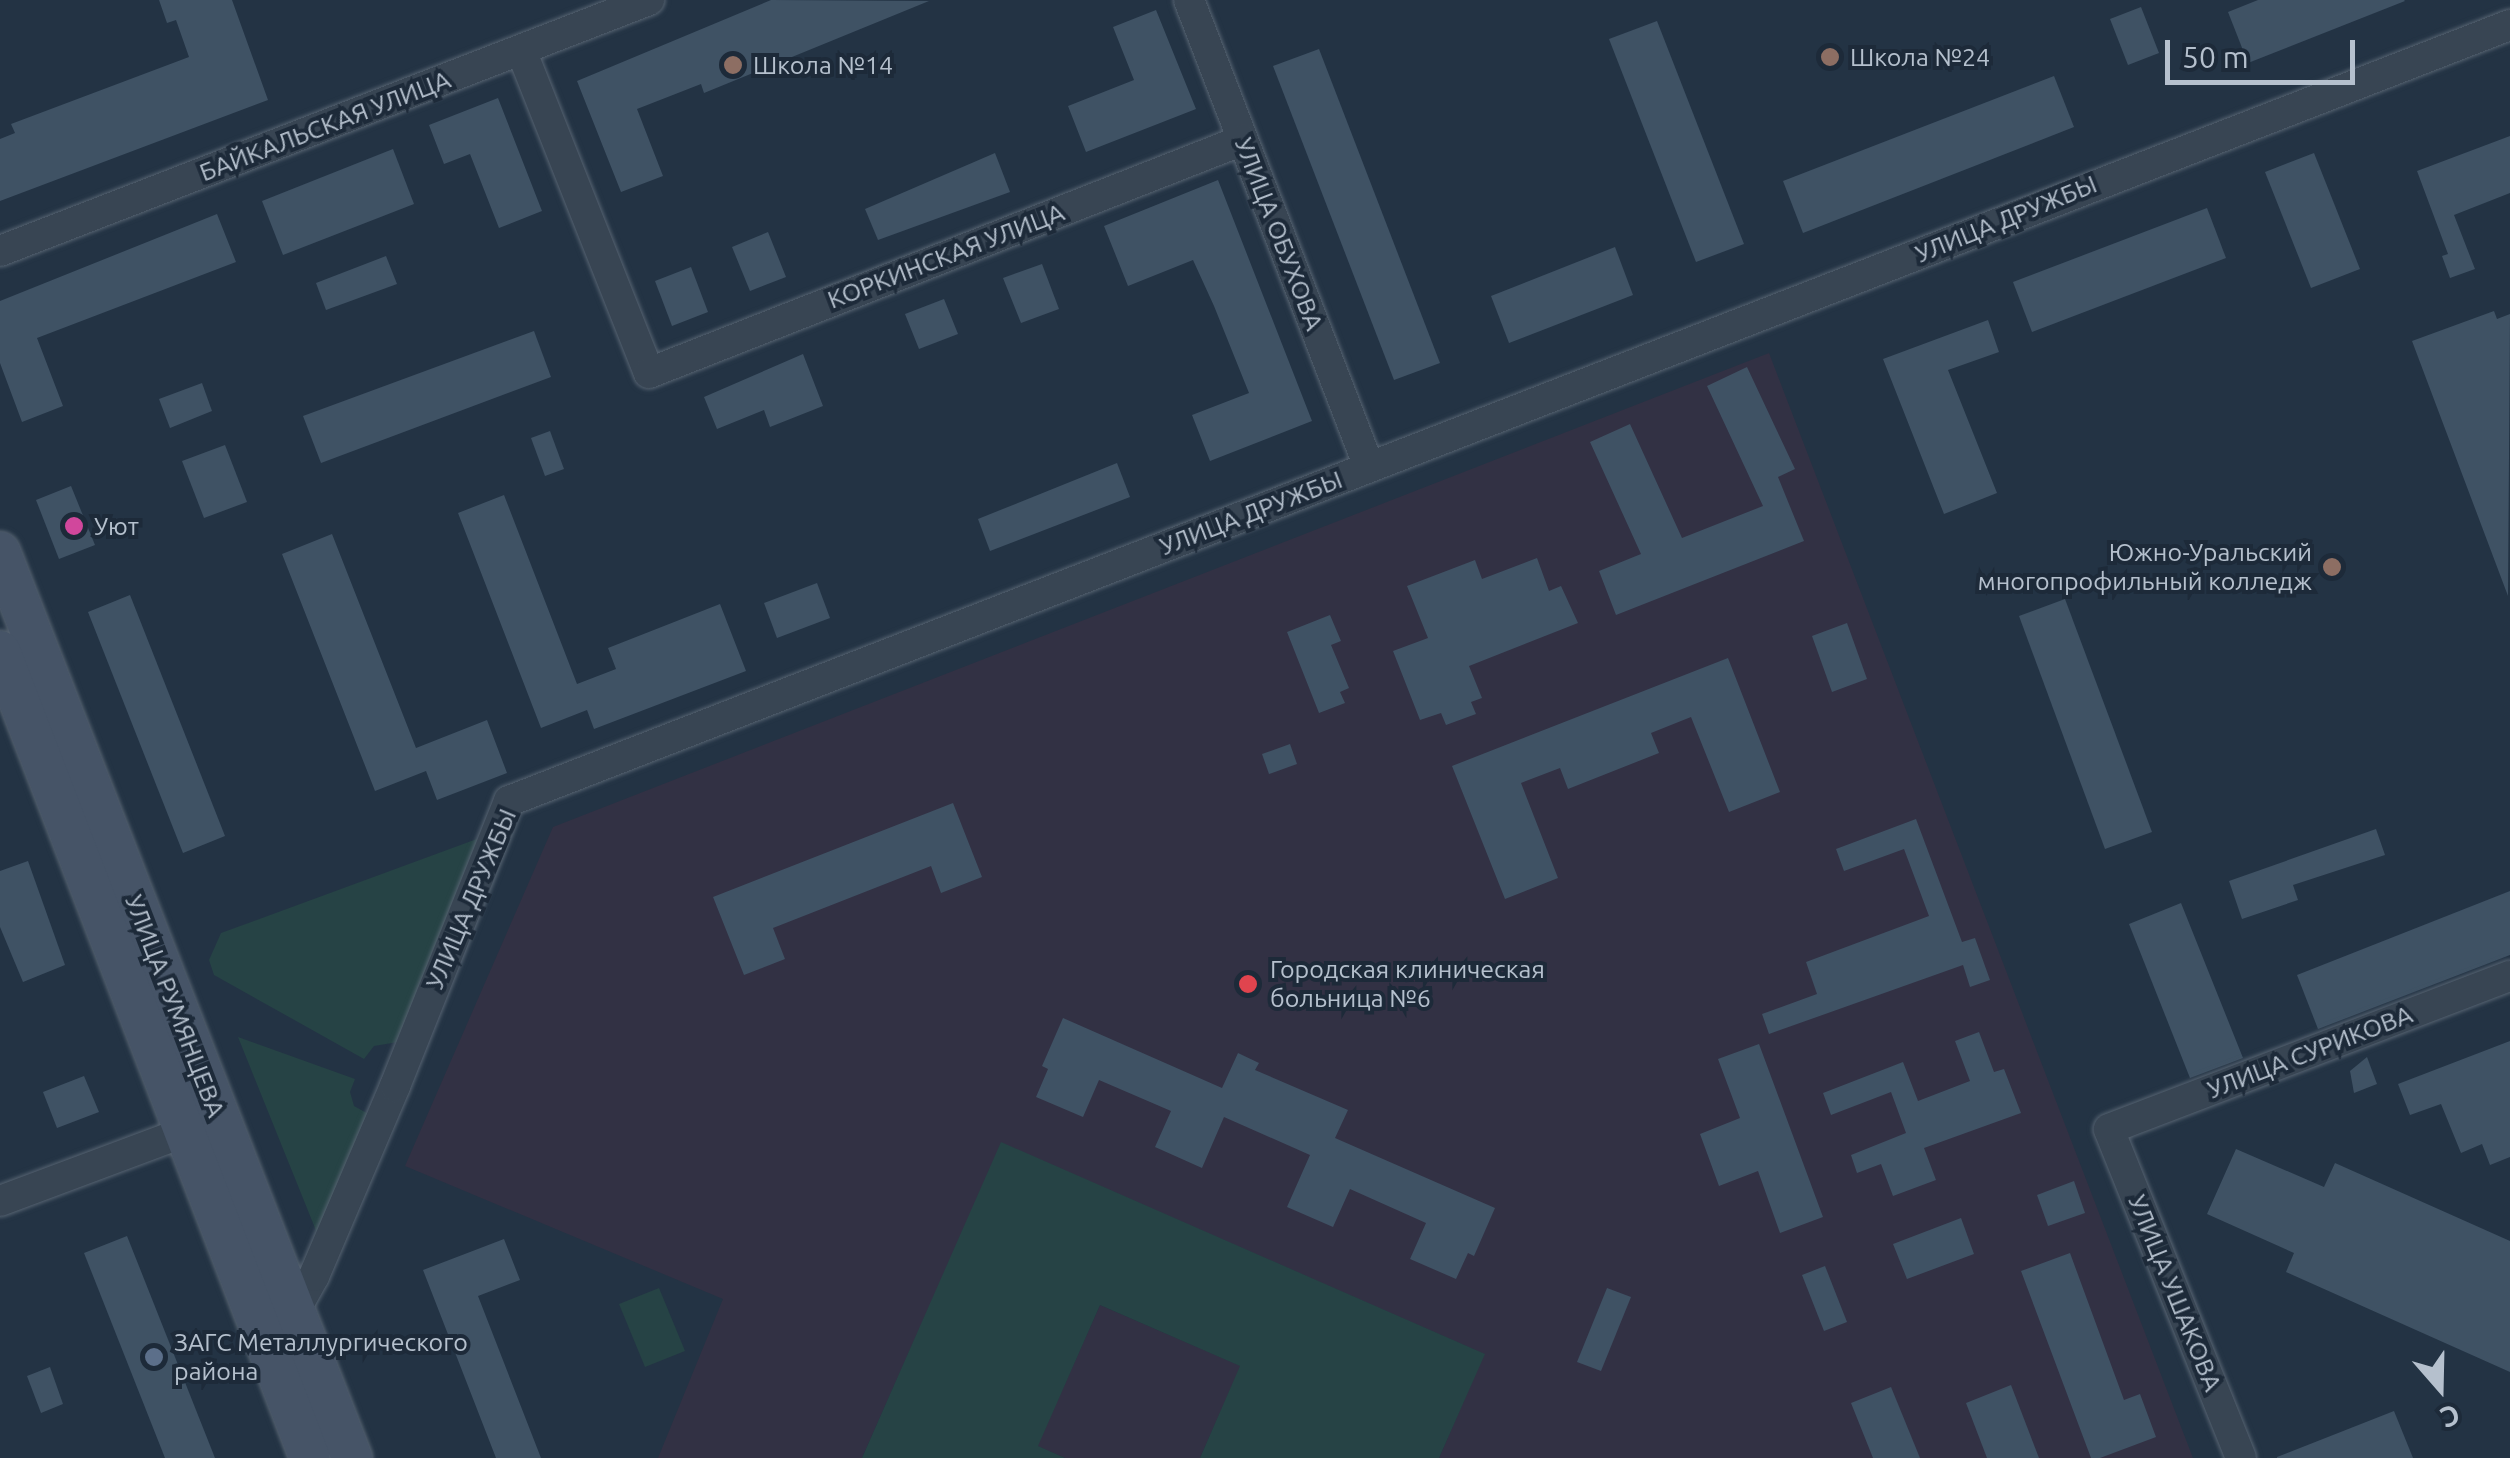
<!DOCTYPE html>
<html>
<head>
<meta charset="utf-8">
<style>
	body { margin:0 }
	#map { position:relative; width:2510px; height:1458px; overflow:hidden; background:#233344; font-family:Ubuntu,sans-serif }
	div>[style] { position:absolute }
	.medical>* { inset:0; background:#323144 }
	.green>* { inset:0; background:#264345 }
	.building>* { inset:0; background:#3f5264 }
	.roads { filter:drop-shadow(0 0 2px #566371) drop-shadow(0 0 2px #566371) }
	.street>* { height:30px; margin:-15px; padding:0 15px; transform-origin:15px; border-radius:15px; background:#384553 }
	.secondary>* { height:40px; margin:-20px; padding:0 20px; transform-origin:20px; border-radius:20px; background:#465467 }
	.dots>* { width:28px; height:28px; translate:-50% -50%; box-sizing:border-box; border:5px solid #1d2a39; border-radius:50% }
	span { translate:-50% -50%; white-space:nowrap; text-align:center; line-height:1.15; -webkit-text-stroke:8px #1d2a39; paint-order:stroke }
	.poi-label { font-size:25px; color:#b5c0cd }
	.left { translate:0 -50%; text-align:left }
	.right { translate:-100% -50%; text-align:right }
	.street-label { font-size:25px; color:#b5c0cd }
	.north { position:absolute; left:2390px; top:1338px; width:100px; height:100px; -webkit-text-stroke:8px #1d2a39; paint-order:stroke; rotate:160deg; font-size:28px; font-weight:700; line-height:40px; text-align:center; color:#b5c0cd }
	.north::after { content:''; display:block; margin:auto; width:35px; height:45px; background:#b5c0cd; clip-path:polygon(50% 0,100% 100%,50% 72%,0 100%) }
	.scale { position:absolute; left:2165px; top:40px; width:190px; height:45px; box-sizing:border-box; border:5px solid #b5c0cd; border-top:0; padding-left:12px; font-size:30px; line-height:35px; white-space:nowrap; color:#b5c0cd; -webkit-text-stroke:8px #1d2a39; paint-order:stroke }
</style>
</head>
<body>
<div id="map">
	<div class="medical">
		<div style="clip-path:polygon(1769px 353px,2193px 1458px,1439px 1458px,1484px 1354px,1002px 1143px,862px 1458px,658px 1458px,723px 1299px,405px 1166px,553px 827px)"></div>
		<div style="clip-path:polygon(1100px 1305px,1241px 1366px,1200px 1458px,1065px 1458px,1037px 1446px)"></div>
	</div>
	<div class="green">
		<div style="clip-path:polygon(485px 836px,404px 1041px,374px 1046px,364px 1059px,214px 975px,209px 960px,221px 933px)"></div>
		<div style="clip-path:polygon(238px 1037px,355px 1079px,350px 1092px,354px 1106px,374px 1117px,319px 1238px)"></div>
		<div style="clip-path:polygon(1001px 1142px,1485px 1354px,1439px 1458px,1200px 1458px,1240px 1366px,1100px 1305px,1038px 1446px,1065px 1458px,862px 1458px)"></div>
		<div style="clip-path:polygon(659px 1288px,685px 1351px,645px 1367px,619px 1304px)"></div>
	</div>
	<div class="building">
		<div style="clip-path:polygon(159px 0,232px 0,268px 100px,0 201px,0 139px,15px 133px,11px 124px,189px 57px,176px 20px,167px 23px)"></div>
		<div style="clip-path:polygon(771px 0,929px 1px,704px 93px,701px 84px,637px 109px,663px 176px,621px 192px,577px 81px)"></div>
		<div style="clip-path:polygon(2258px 0,2404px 0,2405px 1px,2248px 63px,2228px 12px)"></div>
		<div style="clip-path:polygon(2141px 7px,2159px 53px,2128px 65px,2110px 19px)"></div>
		<div style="clip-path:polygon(1156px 10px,1196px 109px,1086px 152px,1068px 106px,1134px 80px,1113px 27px)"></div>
		<div style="clip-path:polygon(1657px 21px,1744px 244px,1696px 262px,1609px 39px)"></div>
		<div style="clip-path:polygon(1319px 49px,1440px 363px,1394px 380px,1273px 66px)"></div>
		<div style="clip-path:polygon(2054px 76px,2074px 127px,1803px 233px,1783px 181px)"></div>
		<div style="clip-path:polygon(498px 98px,542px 211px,499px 228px,470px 154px,444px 164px,429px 125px)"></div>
		<div style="clip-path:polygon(2510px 136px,2510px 193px,2454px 215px,2475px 269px,2450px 278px,2442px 256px,2448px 254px,2417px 171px)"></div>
		<div style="clip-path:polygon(393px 149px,414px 204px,283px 255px,262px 201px)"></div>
		<div style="clip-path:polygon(995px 153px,1010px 192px,878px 240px,865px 209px)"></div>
		<div style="clip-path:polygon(2314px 153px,2360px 269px,2311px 288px,2265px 172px)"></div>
		<div style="clip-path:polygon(1218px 180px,1312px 421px,1210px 461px,1192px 415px,1249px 393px,1214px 306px,1193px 260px,1128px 286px,1104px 226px)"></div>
		<div style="clip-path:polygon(2207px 208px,2226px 258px,2032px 332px,2013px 282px)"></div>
		<div style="clip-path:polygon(217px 214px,236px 262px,37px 338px,63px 406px,22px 422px,0 363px,0 301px)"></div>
		<div style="clip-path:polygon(768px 232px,786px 277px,750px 291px,732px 247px)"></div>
		<div style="clip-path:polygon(1615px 247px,1633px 295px,1509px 343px,1491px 296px)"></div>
		<div style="clip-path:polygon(386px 256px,397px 284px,326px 310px,316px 283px)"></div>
		<div style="clip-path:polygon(1042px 264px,1059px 309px,1021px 323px,1003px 278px)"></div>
		<div style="clip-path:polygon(691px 267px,708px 312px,672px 326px,655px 281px)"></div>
		<div style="clip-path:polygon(944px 299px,958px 334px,919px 349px,905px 314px)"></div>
		<div style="clip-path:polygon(2494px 311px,2497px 319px,2510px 314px,2508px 596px,2412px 341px)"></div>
		<div style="clip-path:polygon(1988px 320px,1999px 352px,1948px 370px,1997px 493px,1944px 514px,1883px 359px)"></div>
		<div style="clip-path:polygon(534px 331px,551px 377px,321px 463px,303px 416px)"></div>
		<div style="clip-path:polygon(803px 354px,823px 406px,770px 427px,764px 410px,717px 429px,704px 397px)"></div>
		<div style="clip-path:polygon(1747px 367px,1795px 469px,1778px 477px,1804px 541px,1616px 615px,1599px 571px,1641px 554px,1590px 442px,1630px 424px,1682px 538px,1763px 506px,1707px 386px)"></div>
		<div style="clip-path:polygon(202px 383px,212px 411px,170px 428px,159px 399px)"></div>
		<div style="clip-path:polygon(550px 431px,564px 469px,545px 476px,531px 438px)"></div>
		<div style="clip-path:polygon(225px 445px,247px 502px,204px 518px,182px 461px)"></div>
		<div style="clip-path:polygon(1117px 463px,1130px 497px,990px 551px,978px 519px)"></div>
		<div style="clip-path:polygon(71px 486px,95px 545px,59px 559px,36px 500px)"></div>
		<div style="clip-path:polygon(504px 495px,577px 684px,616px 669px,608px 648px,720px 604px,746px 671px,594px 729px,587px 710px,541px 728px,458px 513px)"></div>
		<div style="clip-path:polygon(332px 534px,416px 748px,487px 720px,507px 773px,437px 800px,426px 771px,375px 791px,282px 554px)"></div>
		<div style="clip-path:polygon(1537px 558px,1549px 591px,1561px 586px,1578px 623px,1469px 666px,1482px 698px,1471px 702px,1476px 714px,1446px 725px,1441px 713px,1420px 720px,1393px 651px,1428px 638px,1407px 586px,1475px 560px,1482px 579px)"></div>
		<div style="clip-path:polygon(817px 583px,830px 618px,777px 638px,764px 603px)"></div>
		<div style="clip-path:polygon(130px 595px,225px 836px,183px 853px,88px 612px)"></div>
		<div style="clip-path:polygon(2065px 599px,2152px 832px,2105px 849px,2019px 616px)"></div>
		<div style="clip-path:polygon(1330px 615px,1341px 641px,1331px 645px,1349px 688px,1340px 692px,1345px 703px,1319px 713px,1287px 632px)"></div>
		<div style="clip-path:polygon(1847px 623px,1867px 679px,1832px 692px,1812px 636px)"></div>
		<div style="clip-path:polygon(1728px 658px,1780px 792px,1729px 812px,1691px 717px,1651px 733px,1659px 753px,1568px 789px,1560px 768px,1521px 783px,1558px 878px,1505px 899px,1452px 766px)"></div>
		<div style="clip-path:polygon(1290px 744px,1297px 764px,1269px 774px,1262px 754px)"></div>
		<div style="clip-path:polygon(953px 803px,982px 877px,941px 893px,931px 866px,773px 928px,785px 959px,744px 975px,713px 897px)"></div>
		<div style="clip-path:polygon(1916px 819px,1962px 942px,1975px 938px,1990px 980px,1970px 987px,1963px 965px,1769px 1034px,1762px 1014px,1817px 994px,1806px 962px,1929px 916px,1904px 849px,1844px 871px,1836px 849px)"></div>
		<div style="clip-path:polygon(2376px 829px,2385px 855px,2293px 885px,2298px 900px,2242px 919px,2229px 881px)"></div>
		<div style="clip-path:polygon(28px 861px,65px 965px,23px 982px,0 927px,0 871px)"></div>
		<div style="clip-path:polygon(2510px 891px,2510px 955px,2318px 1029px,2297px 975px)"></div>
		<div style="clip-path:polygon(2181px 903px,2243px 1058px,2190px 1078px,2129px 924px)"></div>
		<div style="clip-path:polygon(1063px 1018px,1222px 1088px,1238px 1053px,1259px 1063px,1255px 1070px,1348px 1110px,1335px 1138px,1495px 1208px,1474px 1256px,1468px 1253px,1456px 1279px,1410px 1259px,1426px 1223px,1350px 1189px,1333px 1227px,1287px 1207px,1310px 1155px,1224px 1117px,1202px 1168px,1155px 1147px,1171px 1111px,1099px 1080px,1083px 1117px,1036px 1097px,1048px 1069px,1042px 1066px)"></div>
		<div style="clip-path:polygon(1979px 1032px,1994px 1072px,2004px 1069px,2021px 1113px,1924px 1148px,1936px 1180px,1893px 1196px,1881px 1164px,1857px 1173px,1851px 1155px,1906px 1133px,1891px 1092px,1831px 1115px,1823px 1093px,1903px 1062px,1918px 1101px,1970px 1081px,1955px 1041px)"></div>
		<div style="clip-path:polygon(2510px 1041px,2510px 1157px,2490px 1165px,2482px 1144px,2461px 1153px,2441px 1104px,2410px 1115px,2398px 1084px)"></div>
		<div style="clip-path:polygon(1759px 1044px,1823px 1217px,1780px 1233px,1758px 1171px,1719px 1186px,1700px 1134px,1740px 1118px,1718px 1059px)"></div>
		<div style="clip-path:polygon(2367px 1057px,2377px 1084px,2354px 1093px,2350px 1071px)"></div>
		<div style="clip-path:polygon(84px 1076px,99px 1112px,57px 1128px,43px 1092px)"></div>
		<div style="clip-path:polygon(2236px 1149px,2324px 1187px,2335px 1163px,2510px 1241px,2510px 1372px,2286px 1272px,2294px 1253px,2207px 1214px)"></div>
		<div style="clip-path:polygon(2074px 1181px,2085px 1213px,2048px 1226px,2037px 1195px)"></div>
		<div style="clip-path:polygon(1961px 1218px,1974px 1254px,1907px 1279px,1893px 1244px)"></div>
		<div style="clip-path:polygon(127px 1236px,215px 1458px,165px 1458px,84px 1253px)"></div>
		<div style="clip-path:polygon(504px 1239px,520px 1280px,478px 1296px,541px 1458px,496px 1458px,423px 1270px)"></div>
		<div style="clip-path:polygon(2070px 1253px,2124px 1400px,2140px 1394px,2156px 1437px,2100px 1458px,2091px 1458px,2021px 1271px)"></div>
		<div style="clip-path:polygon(1825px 1266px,1847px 1322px,1824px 1331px,1802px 1275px)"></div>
		<div style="clip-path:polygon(1607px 1288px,1631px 1297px,1601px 1371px,1577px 1362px)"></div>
		<div style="clip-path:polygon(50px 1367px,63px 1404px,41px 1413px,27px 1376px)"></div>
		<div style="clip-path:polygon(2011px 1385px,2039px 1458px,1987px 1458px,1966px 1403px)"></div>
		<div style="clip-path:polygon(1891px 1387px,1920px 1458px,1873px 1458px,1851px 1403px)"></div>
		<div style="clip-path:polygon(2394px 1411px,2413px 1458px,2277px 1458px,2277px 1457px)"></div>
	</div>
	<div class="roads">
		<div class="street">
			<div style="left:1189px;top:0;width:500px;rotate:68.92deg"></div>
			<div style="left:521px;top:50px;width:347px;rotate:68.4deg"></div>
			<div style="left:649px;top:373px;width:638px;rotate:-21.42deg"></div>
			<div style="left:0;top:251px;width:696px;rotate:-21.14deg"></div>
			<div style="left:0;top:1201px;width:200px;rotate:-20.5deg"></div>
			<div style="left:294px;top:1312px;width:41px;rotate:-60.9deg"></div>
			<div style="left:314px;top:1276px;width:207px;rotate:-66.9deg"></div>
			<div style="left:395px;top:1086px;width:307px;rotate:-68.2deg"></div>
			<div style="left:509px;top:801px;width:2146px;rotate:-21.2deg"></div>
			<div style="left:2241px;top:1458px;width:354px;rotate:-111.9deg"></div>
			<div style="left:2109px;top:1129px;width:429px;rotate:-20.9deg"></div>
		</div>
		<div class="secondary">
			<div style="left:0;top:552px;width:972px;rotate:68.77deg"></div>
			<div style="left:0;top:651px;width:864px;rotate:68.99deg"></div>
		</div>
	</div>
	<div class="dots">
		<div style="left:1830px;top:57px;background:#8d6e63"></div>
		<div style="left:733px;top:65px;background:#8d6e63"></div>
		<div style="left:74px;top:526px;background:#d1479c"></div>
		<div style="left:2332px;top:567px;background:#8d6e63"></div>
		<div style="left:1248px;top:984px;background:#e0444e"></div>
		<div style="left:154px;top:1357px;background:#5c6f8a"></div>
	</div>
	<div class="poi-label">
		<span class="left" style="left:1850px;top:57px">Школа №24</span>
		<span class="left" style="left:753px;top:65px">Школа №14</span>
		<span class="left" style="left:94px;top:526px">Уют</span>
		<span class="right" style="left:2312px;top:567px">Южно-Уральский<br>многопрофильный колледж</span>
		<span class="left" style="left:1270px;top:984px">Городская клиническая<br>больница №6</span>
		<span class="left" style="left:174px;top:1357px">ЗАГС Металлургического<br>района</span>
	</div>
	<div class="street-label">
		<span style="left:325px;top:126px;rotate:-21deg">БАЙКАЛЬСКАЯ УЛИЦА</span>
		<span style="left:2006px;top:219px;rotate:-22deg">УЛИЦА ДРУЖБЫ</span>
		<span style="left:1279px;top:234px;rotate:69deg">УЛИЦА ОБУХОВА</span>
		<span style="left:946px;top:256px;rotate:-21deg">КОРКИНСКАЯ УЛИЦА</span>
		<span style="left:1251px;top:513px;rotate:-21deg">УЛИЦА ДРУЖБЫ</span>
		<span style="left:471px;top:899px;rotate:-67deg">УЛИЦА ДРУЖБЫ</span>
		<span style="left:175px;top:1006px;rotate:69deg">УЛИЦА РУМЯНЦЕВА</span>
		<span style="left:2310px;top:1052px;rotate:-21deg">УЛИЦА СУРИКОВА</span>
		<span style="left:2175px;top:1293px;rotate:68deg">УЛИЦА УШАКОВА</span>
	</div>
	<div class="north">С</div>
	<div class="scale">50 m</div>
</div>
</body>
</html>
